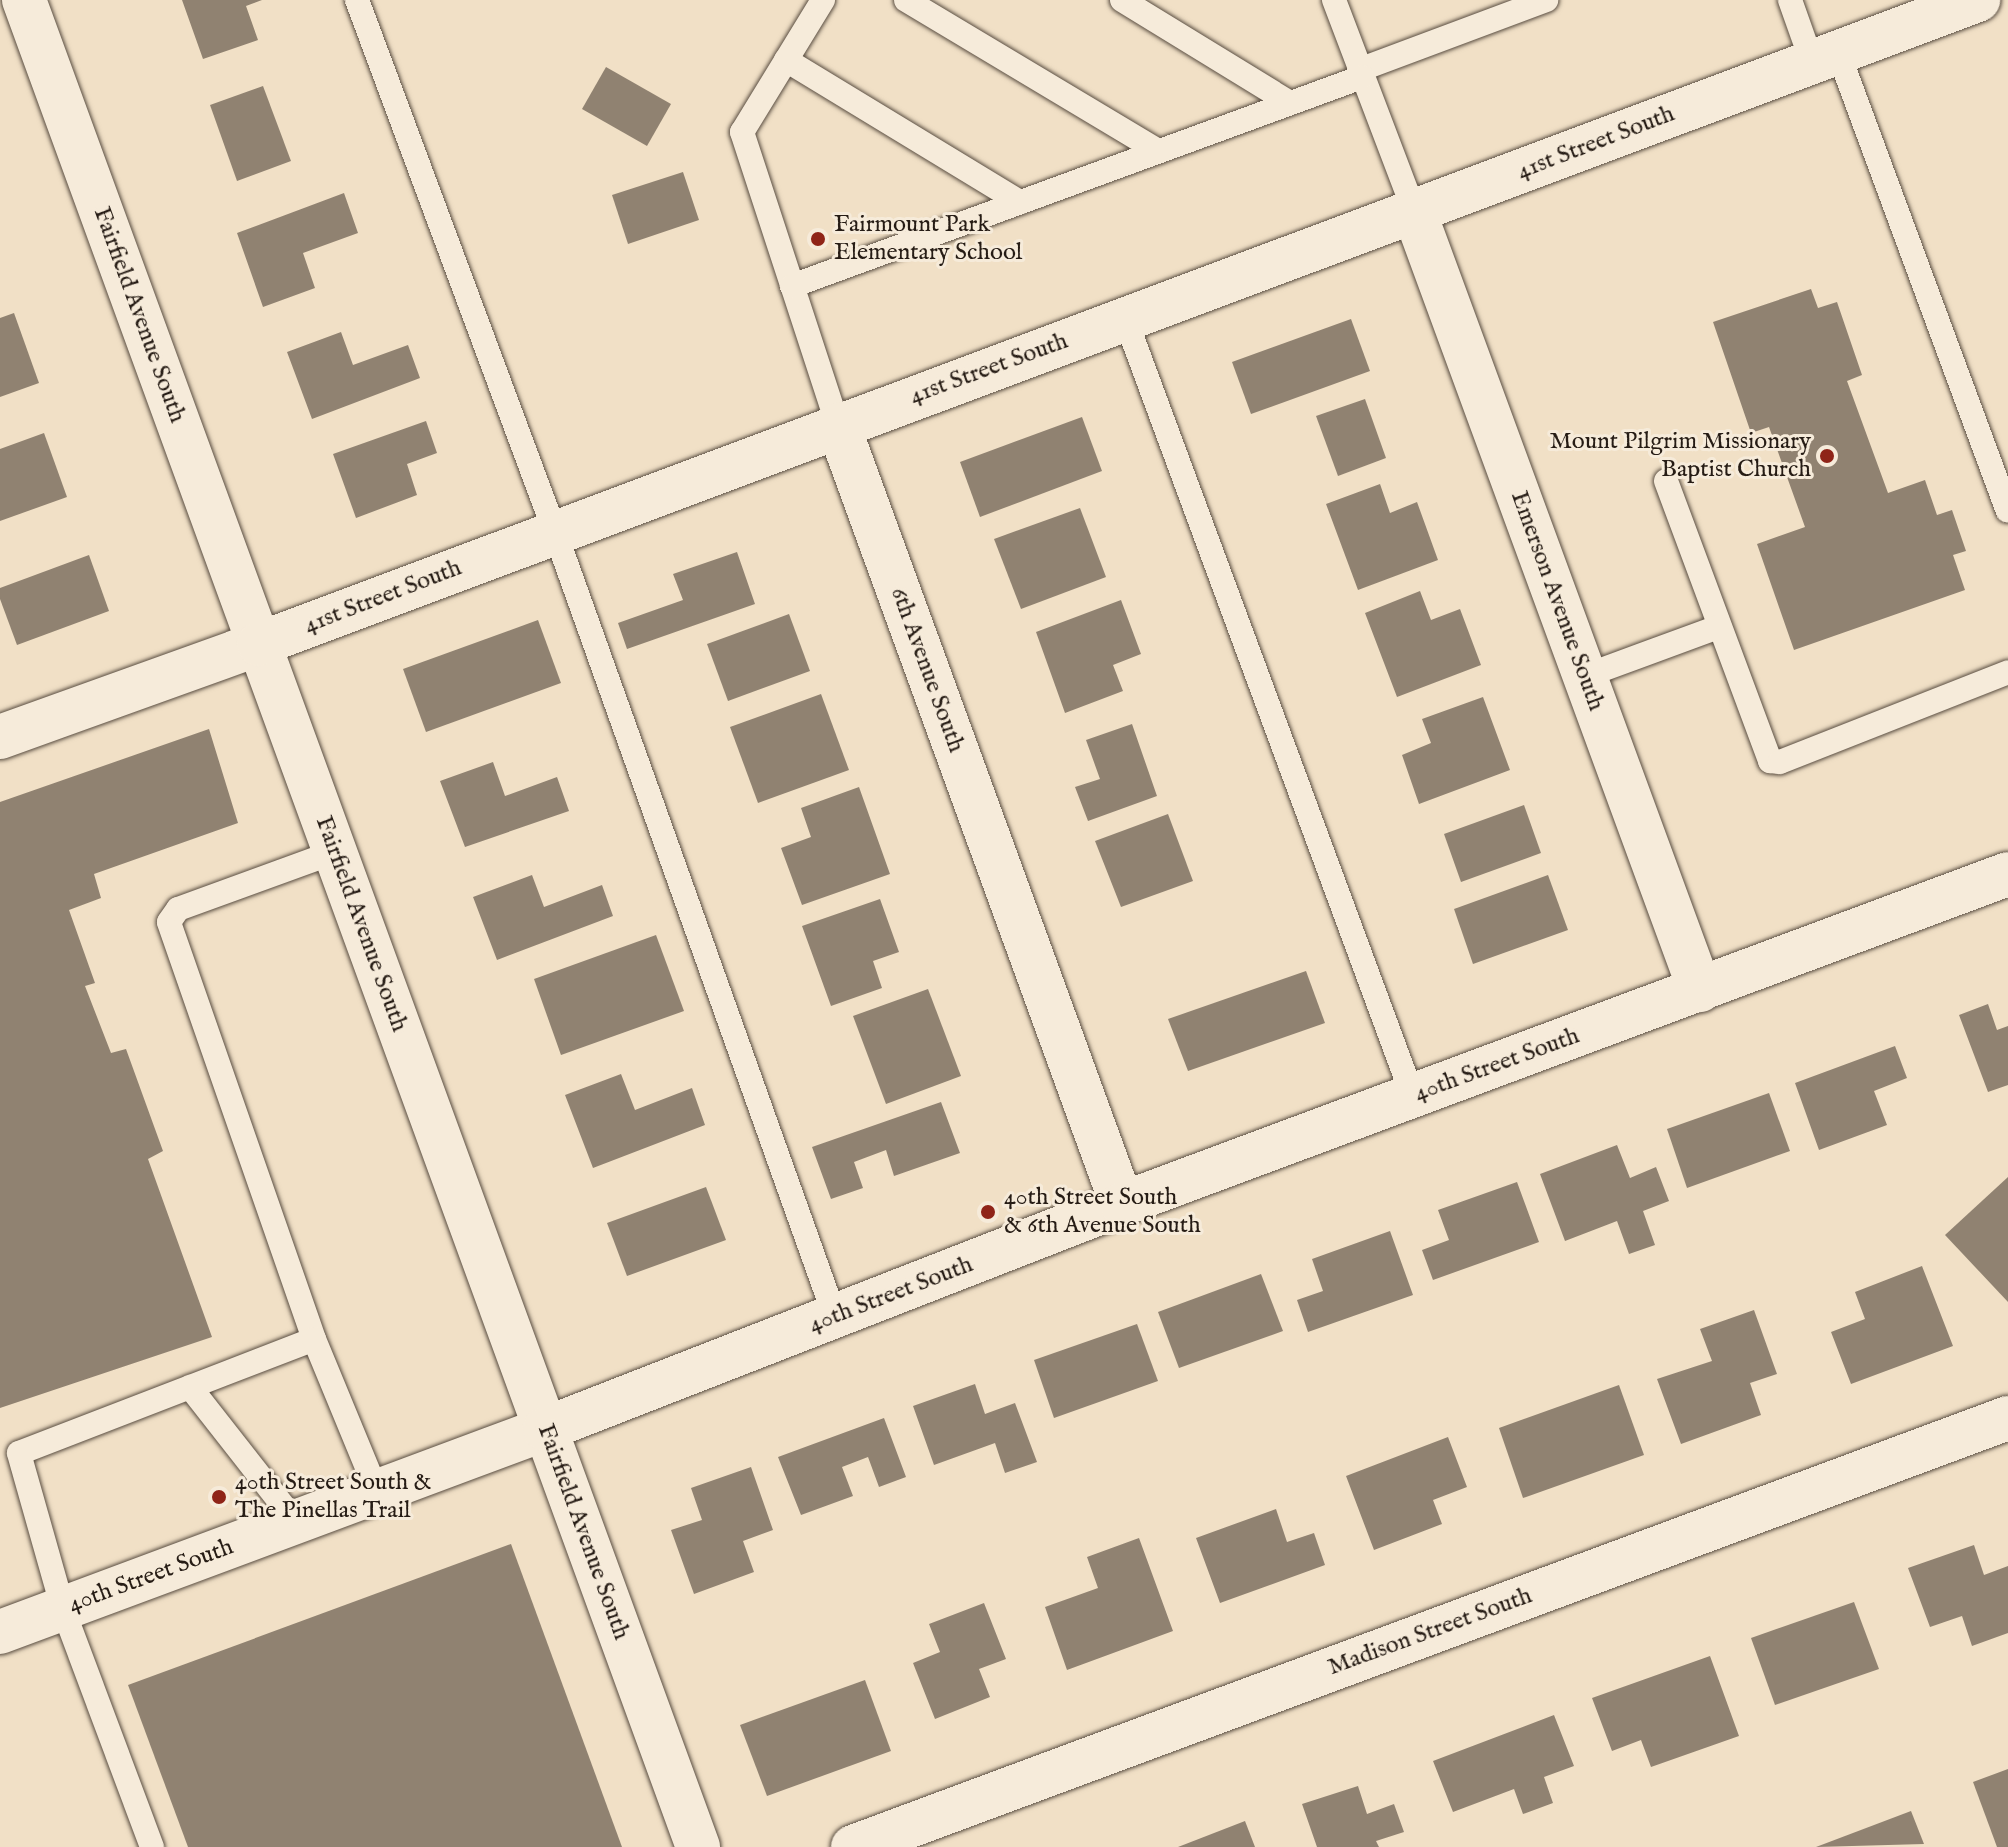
<!DOCTYPE html>
<html>
<head>
<meta charset="utf-8">
<style>
	body { margin:0 }
	#map { position:relative; width:2008px; height:1847px; overflow:hidden; background:#f1e0c6; font-family:"IM FELL English",serif }
	div>[style] { position:absolute }
	.building>* { inset:0; background:#908271 }
	.roads { filter:drop-shadow(0 0 2px #594d41) drop-shadow(0 0 2px #594d41) }
	.lane>* { height:24px; margin:-12px; padding:0 12px; transform-origin:12px; border-radius:12px; background:#f6ebda }
	.street>* { height:44px; margin:-22px; padding:0 22px; transform-origin:22px; border-radius:22px; background:#f6ebda }
	.secondary>* { height:44px; margin:-22px; padding:0 22px; transform-origin:22px; border-radius:22px; background:#f6ebda }
	.dots>* { width:22px; height:22px; translate:-50% -50%; box-sizing:border-box; border:4px solid #f6ebda; border-radius:50% }
	span { translate:-50% -50%; white-space:nowrap; text-align:center; line-height:1.15; -webkit-text-stroke:6px #f6ebda; paint-order:stroke }
	.street-label { font-size:24px; color:#261c15 }
	.poi-label { font-size:24px; color:#261c15 }
	.left { translate:0 -50%; text-align:left }
	.right { translate:-100% -50%; text-align:right }
</style>
</head>
<body>
<div id="map">
	<div class="building">
		<div style="clip-path:polygon(182px 0,262px 0,246px 6px,258px 40px,203px 59px)"></div>
		<div style="clip-path:polygon(606px 67px,671px 104px,647px 146px,582px 109px)"></div>
		<div style="clip-path:polygon(263px 86px,291px 161px,237px 181px,210px 105px)"></div>
		<div style="clip-path:polygon(683px 172px,699px 220px,628px 244px,612px 195px)"></div>
		<div style="clip-path:polygon(344px 193px,358px 233px,303px 253px,315px 288px,263px 307px,237px 233px)"></div>
		<div style="clip-path:polygon(1811px 289px,1818px 308px,1837px 302px,1862px 375px,1847px 381px,1888px 493px,1925px 480px,1937px 515px,1952px 510px,1966px 551px,1953px 555px,1965px 590px,1794px 650px,1757px 544px,1805px 527px,1769px 427px,1751px 433px,1713px 322px)"></div>
		<div style="clip-path:polygon(14px 313px,39px 383px,0 397px,0 318px)"></div>
		<div style="clip-path:polygon(1351px 319px,1370px 371px,1251px 414px,1232px 362px)"></div>
		<div style="clip-path:polygon(341px 332px,353px 365px,408px 345px,420px 378px,312px 419px,287px 352px)"></div>
		<div style="clip-path:polygon(1365px 399px,1386px 458px,1338px 476px,1316px 416px)"></div>
		<div style="clip-path:polygon(1082px 417px,1102px 471px,980px 517px,960px 462px)"></div>
		<div style="clip-path:polygon(426px 421px,437px 453px,407px 464px,417px 495px,356px 518px,333px 454px)"></div>
		<div style="clip-path:polygon(44px 433px,67px 497px,0 521px,0 449px)"></div>
		<div style="clip-path:polygon(1380px 484px,1390px 513px,1417px 502px,1438px 560px,1358px 590px,1326px 504px)"></div>
		<div style="clip-path:polygon(1080px 508px,1106px 577px,1021px 609px,994px 539px)"></div>
		<div style="clip-path:polygon(737px 552px,755px 604px,627px 649px,618px 623px,683px 600px,673px 574px)"></div>
		<div style="clip-path:polygon(89px 555px,109px 611px,17px 645px,0 599px,0 588px)"></div>
		<div style="clip-path:polygon(1420px 591px,1431px 620px,1460px 609px,1481px 665px,1397px 697px,1365px 613px)"></div>
		<div style="clip-path:polygon(1121px 600px,1141px 654px,1113px 665px,1123px 691px,1065px 713px,1036px 632px)"></div>
		<div style="clip-path:polygon(789px 614px,810px 671px,728px 701px,707px 644px)"></div>
		<div style="clip-path:polygon(538px 620px,561px 683px,426px 732px,403px 669px)"></div>
		<div style="clip-path:polygon(821px 694px,849px 770px,758px 803px,730px 727px)"></div>
		<div style="clip-path:polygon(1483px 697px,1510px 770px,1419px 804px,1402px 755px,1431px 743px,1422px 719px)"></div>
		<div style="clip-path:polygon(1132px 724px,1157px 796px,1088px 821px,1075px 787px,1100px 779px,1086px 740px)"></div>
		<div style="clip-path:polygon(209px 729px,238px 823px,94px 874px,101px 898px,69px 910px,95px 983px,85px 986px,111px 1053px,126px 1049px,163px 1151px,148px 1159px,212px 1337px,0 1408px,0 802px)"></div>
		<div style="clip-path:polygon(493px 762px,505px 796px,557px 777px,569px 811px,465px 847px,440px 781px)"></div>
		<div style="clip-path:polygon(859px 787px,890px 874px,802px 905px,781px 848px,811px 837px,801px 808px)"></div>
		<div style="clip-path:polygon(1524px 805px,1541px 853px,1461px 882px,1444px 834px)"></div>
		<div style="clip-path:polygon(1168px 814px,1193px 881px,1121px 907px,1095px 841px)"></div>
		<div style="clip-path:polygon(532px 875px,544px 907px,602px 885px,613px 916px,497px 960px,473px 897px)"></div>
		<div style="clip-path:polygon(1548px 875px,1568px 930px,1473px 964px,1454px 909px)"></div>
		<div style="clip-path:polygon(880px 899px,899px 952px,873px 961px,882px 988px,831px 1006px,802px 926px)"></div>
		<div style="clip-path:polygon(656px 935px,684px 1011px,561px 1055px,534px 979px)"></div>
		<div style="clip-path:polygon(1306px 971px,1325px 1023px,1188px 1071px,1168px 1019px)"></div>
		<div style="clip-path:polygon(928px 989px,961px 1076px,886px 1104px,853px 1016px)"></div>
		<div style="clip-path:polygon(1988px 1004px,1997px 1030px,2008px 1026px,2008px 1085px,1988px 1092px,1959px 1015px)"></div>
		<div style="clip-path:polygon(1895px 1046px,1907px 1078px,1874px 1091px,1887px 1125px,1819px 1150px,1795px 1083px)"></div>
		<div style="clip-path:polygon(621px 1074px,635px 1110px,692px 1088px,705px 1125px,593px 1168px,565px 1095px)"></div>
		<div style="clip-path:polygon(1769px 1093px,1790px 1151px,1687px 1188px,1667px 1129px)"></div>
		<div style="clip-path:polygon(941px 1102px,960px 1153px,894px 1176px,886px 1150px,854px 1162px,863px 1188px,831px 1199px,812px 1147px)"></div>
		<div style="clip-path:polygon(1617px 1145px,1630px 1178px,1656px 1167px,1669px 1201px,1643px 1211px,1655px 1245px,1629px 1254px,1617px 1221px,1565px 1241px,1540px 1174px)"></div>
		<div style="clip-path:polygon(2008px 1177px,2008px 1302px,1945px 1235px)"></div>
		<div style="clip-path:polygon(1517px 1182px,1539px 1242px,1433px 1280px,1422px 1250px,1449px 1240px,1438px 1210px)"></div>
		<div style="clip-path:polygon(706px 1187px,726px 1240px,627px 1276px,607px 1223px)"></div>
		<div style="clip-path:polygon(1390px 1231px,1413px 1295px,1308px 1332px,1297px 1300px,1323px 1291px,1312px 1259px)"></div>
		<div style="clip-path:polygon(1922px 1266px,1953px 1346px,1851px 1384px,1831px 1332px,1865px 1319px,1855px 1292px)"></div>
		<div style="clip-path:polygon(1261px 1274px,1283px 1331px,1179px 1368px,1158px 1312px)"></div>
		<div style="clip-path:polygon(1754px 1310px,1777px 1374px,1750px 1383px,1761px 1415px,1681px 1444px,1657px 1379px,1712px 1361px,1700px 1329px)"></div>
		<div style="clip-path:polygon(1137px 1324px,1158px 1381px,1054px 1418px,1034px 1360px)"></div>
		<div style="clip-path:polygon(975px 1384px,985px 1414px,1015px 1403px,1037px 1462px,1005px 1473px,995px 1443px,934px 1465px,913px 1406px)"></div>
		<div style="clip-path:polygon(1619px 1385px,1644px 1455px,1523px 1498px,1499px 1428px)"></div>
		<div style="clip-path:polygon(884px 1418px,906px 1477px,879px 1487px,868px 1457px,842px 1467px,853px 1496px,801px 1515px,778px 1457px)"></div>
		<div style="clip-path:polygon(1448px 1437px,1467px 1487px,1433px 1500px,1442px 1524px,1374px 1550px,1346px 1476px)"></div>
		<div style="clip-path:polygon(751px 1467px,773px 1530px,743px 1541px,754px 1572px,694px 1594px,671px 1530px,702px 1520px,691px 1488px)"></div>
		<div style="clip-path:polygon(1276px 1509px,1287px 1542px,1314px 1533px,1325px 1565px,1220px 1603px,1196px 1538px)"></div>
		<div style="clip-path:polygon(1139px 1538px,1173px 1631px,1067px 1670px,1045px 1607px,1098px 1588px,1087px 1557px)"></div>
		<div style="clip-path:polygon(511px 1544px,622px 1847px,188px 1847px,128px 1685px)"></div>
		<div style="clip-path:polygon(1974px 1545px,1984px 1575px,2008px 1566px,2008px 1633px,1972px 1646px,1962px 1616px,1930px 1627px,1908px 1568px)"></div>
		<div style="clip-path:polygon(1854px 1602px,1879px 1669px,1775px 1705px,1751px 1638px)"></div>
		<div style="clip-path:polygon(984px 1603px,1006px 1659px,979px 1669px,990px 1697px,935px 1719px,913px 1663px,940px 1652px,929px 1624px)"></div>
		<div style="clip-path:polygon(1710px 1656px,1739px 1736px,1651px 1767px,1641px 1740px,1612px 1751px,1592px 1698px)"></div>
		<div style="clip-path:polygon(865px 1680px,891px 1751px,767px 1796px,740px 1725px)"></div>
		<div style="clip-path:polygon(1554px 1715px,1574px 1766px,1544px 1777px,1553px 1803px,1523px 1814px,1514px 1789px,1453px 1812px,1433px 1761px)"></div>
		<div style="clip-path:polygon(2008px 1769px,2008px 1847px,1997px 1847px,1973px 1782px)"></div>
		<div style="clip-path:polygon(1358px 1786px,1367px 1814px,1394px 1804px,1404px 1832px,1376px 1841px,1379px 1847px,1317px 1847px,1302px 1804px)"></div>
		<div style="clip-path:polygon(1911px 1811px,1924px 1844px,1816px 1847px)"></div>
		<div style="clip-path:polygon(1245px 1821px,1255px 1847px,1178px 1847px)"></div>
	</div>
	<div class="roads">
		<div class="lane">
			<div style="left:357px;top:0;width:568px;rotate:69.59deg"></div>
			<div style="left:555px;top:532px;width:833px;rotate:70.37deg"></div>
			<div style="left:823px;top:0;width:155px;rotate:121.5deg"></div>
			<div style="left:742px;top:132px;width:308px;rotate:71.9deg"></div>
			<div style="left:906px;top:0;width:294px;rotate:30.9deg"></div>
			<div style="left:1122px;top:0;width:197px;rotate:31.5deg"></div>
			<div style="left:1334px;top:0;width:226px;rotate:69.2deg"></div>
			<div style="left:1790px;top:0;width:66px;rotate:70.5deg"></div>
			<div style="left:1838px;top:52px;width:489px;rotate:69.7deg"></div>
			<div style="left:786px;top:60px;width:274px;rotate:31.3deg"></div>
			<div style="left:1359px;top:70px;width:200px;rotate:-20.5deg"></div>
			<div style="left:792px;top:286px;width:607px;rotate:-20.14deg"></div>
			<div style="left:1125px;top:318px;width:831px;rotate:69.71deg"></div>
			<div style="left:1666px;top:481px;width:299px;rotate:69.6deg"></div>
			<div style="left:1770px;top:761px;width:10px;rotate:6deg"></div>
			<div style="left:1780px;top:762px;width:245px;rotate:-21.5deg"></div>
			<div style="left:1585px;top:676px;width:142px;rotate:-20.2deg"></div>
			<div style="left:314px;top:1339px;width:441px;rotate:-109.2deg"></div>
			<div style="left:169px;top:922px;width:16px;rotate:-55deg"></div>
			<div style="left:178px;top:909px;width:167px;rotate:-20deg"></div>
			<div style="left:190px;top:1387px;width:172px;rotate:51.9deg"></div>
			<div style="left:152px;top:1847px;width:254px;rotate:-110.5deg"></div>
			<div style="left:63px;top:1609px;width:162px;rotate:-105.8deg"></div>
			<div style="left:19px;top:1453px;width:316px;rotate:-21.1deg"></div>
			<div style="left:314px;top:1339px;width:165px;rotate:67.6deg"></div>
		</div>
		<div class="street">
			<div style="left:24px;top:0;width:1966px;rotate:69.95deg"></div>
			<div style="left:1414px;top:211px;width:830px;rotate:69.84deg"></div>
			<div style="left:838px;top:425px;width:829px;rotate:69.97deg"></div>
			<div style="left:0;top:737px;width:275px;rotate:-19.8deg"></div>
			<div style="left:259px;top:644px;width:1836px;rotate:-20.54deg"></div>
			<div style="left:853px;top:1847px;width:1232px;rotate:-20.38deg"></div>
		</div>
		<div class="secondary">
			<div style="left:0;top:1632px;width:582px;rotate:-20.43deg"></div>
			<div style="left:545px;top:1429px;width:619px;rotate:-21.3deg"></div>
			<div style="left:1122px;top:1204px;width:945px;rotate:-20.43deg"></div>
		</div>
	</div>
	<div class="dots">
		<div style="left:818px;top:239px;background:#8f2418"></div>
		<div style="left:1827px;top:456px;background:#8f2418"></div>
		<div style="left:988px;top:1212px;background:#8f2418"></div>
		<div style="left:219px;top:1497px;background:#8f2418"></div>
	</div>
	<div class="street-label">
		<span style="left:1596px;top:143px;rotate:-21deg">41st Street South</span>
		<span style="left:139px;top:315px;rotate:70deg">Fairfield Avenue South</span>
		<span style="left:989px;top:369px;rotate:-20deg">41st Street South</span>
		<span style="left:383px;top:597px;rotate:-21deg">41st Street South</span>
		<span style="left:1557px;top:601px;rotate:70deg">Emerson Avenue South</span>
		<span style="left:927px;top:670px;rotate:70deg">6th Avenue South</span>
		<span style="left:361px;top:924px;rotate:70deg">Fairfield Avenue South</span>
		<span style="left:1497px;top:1065px;rotate:-20deg">40th Street South</span>
		<span style="left:891px;top:1295px;rotate:-21deg">40th Street South</span>
		<span style="left:583px;top:1532px;rotate:70deg">Fairfield Avenue South</span>
		<span style="left:151px;top:1576px;rotate:-20deg">40th Street South</span>
		<span style="left:1430px;top:1632px;rotate:-20deg">Madison Street South</span>
	</div>
	<div class="poi-label">
		<span class="left" style="left:834px;top:239px">Fairmount Park<br>Elementary School</span>
		<span class="right" style="left:1811px;top:456px">Mount Pilgrim Missionary<br>Baptist Church</span>
		<span class="left" style="left:1004px;top:1212px">40th Street South<br>&amp; 6th Avenue South</span>
		<span class="left" style="left:235px;top:1497px">40th Street South &amp;<br>The Pinellas Trail</span>
	</div>
</div>
</body>
</html>
